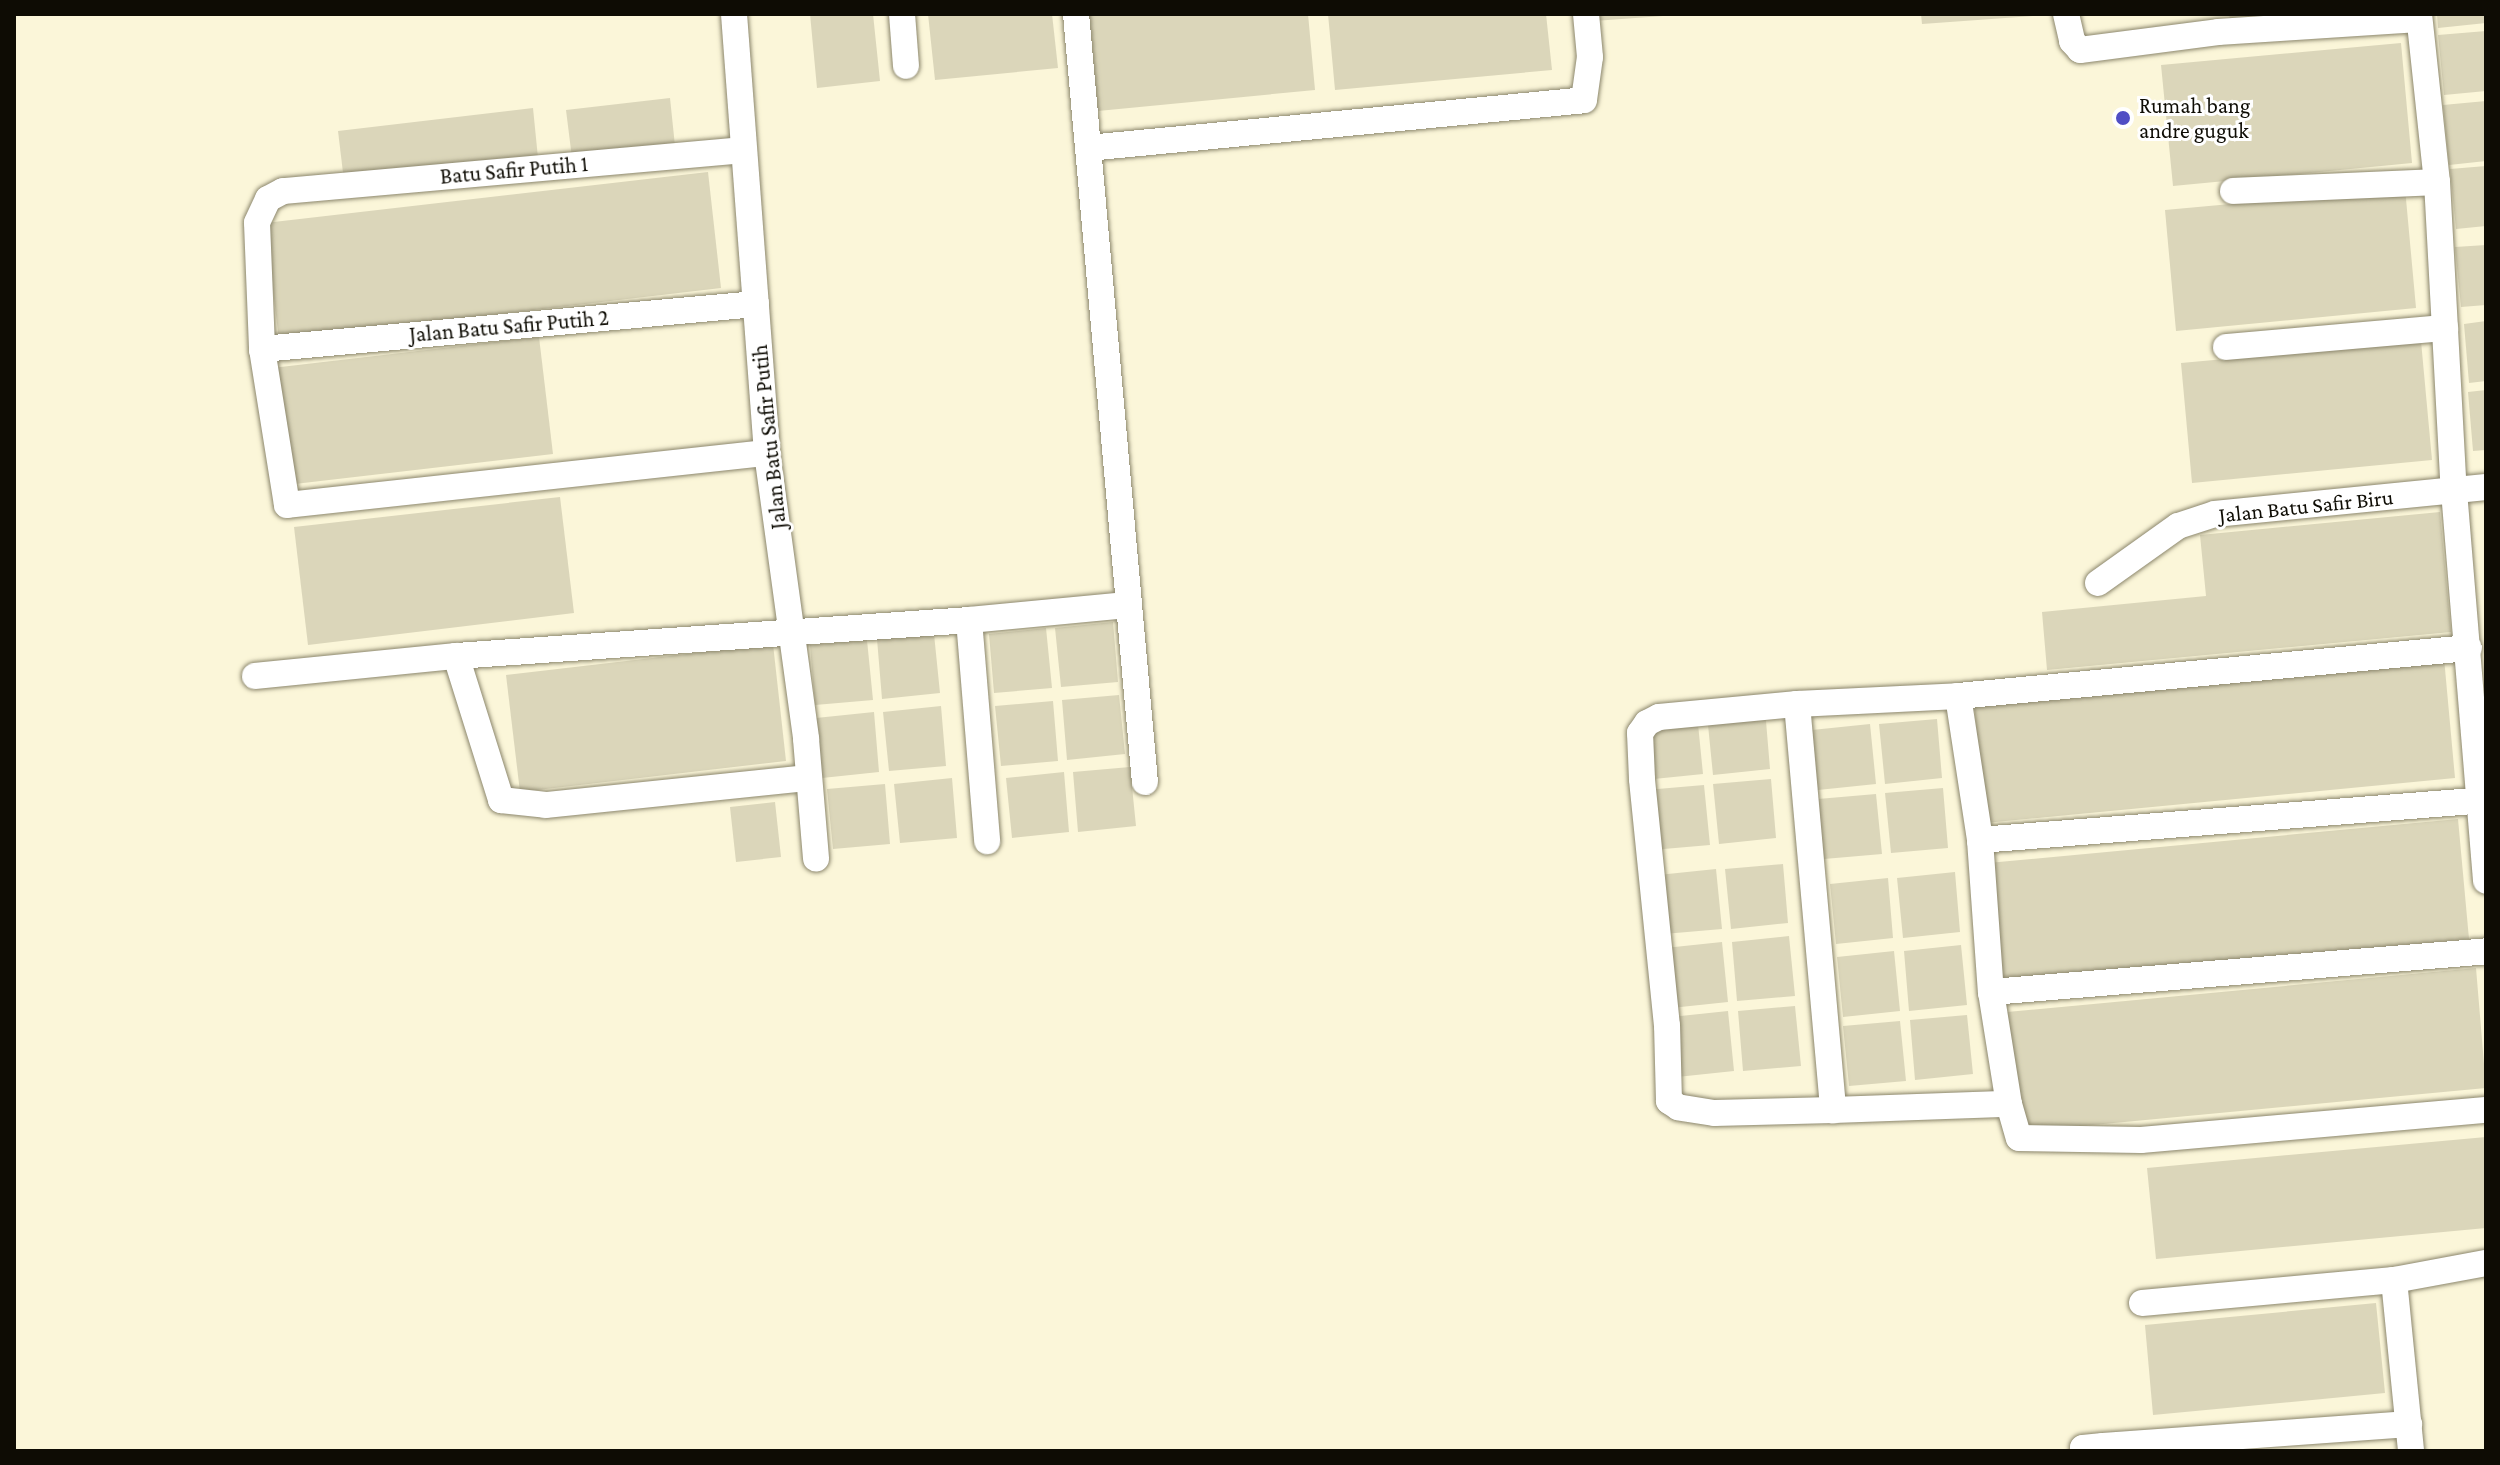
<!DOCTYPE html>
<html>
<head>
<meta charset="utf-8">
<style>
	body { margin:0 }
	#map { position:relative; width:2500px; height:1465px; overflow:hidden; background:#fbf6d9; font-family:"Crimson Pro",serif }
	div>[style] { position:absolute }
	.building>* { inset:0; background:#dbd6ba }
	.roads { filter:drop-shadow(0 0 2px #8b866c) drop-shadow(0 0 2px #8b866c) }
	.street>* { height:26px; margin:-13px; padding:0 13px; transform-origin:13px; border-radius:13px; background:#fff }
	.dots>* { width:22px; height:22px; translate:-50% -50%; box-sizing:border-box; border:4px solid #fff; border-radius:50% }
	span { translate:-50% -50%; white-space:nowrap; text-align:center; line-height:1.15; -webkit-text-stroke:6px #fff; paint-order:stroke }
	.poi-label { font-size:22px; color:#0e0c04 }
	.left { translate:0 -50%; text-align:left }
	.street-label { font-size:22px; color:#0e0c04 }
	.frame { position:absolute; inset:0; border:16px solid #0e0c04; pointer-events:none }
</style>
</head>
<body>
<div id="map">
	<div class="building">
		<div style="clip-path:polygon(810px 14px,873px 14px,880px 81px,817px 88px)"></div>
		<div style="clip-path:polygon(928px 14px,1052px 14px,1058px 68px,935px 80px)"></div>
		<div style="clip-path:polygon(1089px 14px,1308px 14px,1315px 90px,1098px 111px)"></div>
		<div style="clip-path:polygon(1328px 14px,1546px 14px,1552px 70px,1335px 90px)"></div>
		<div style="clip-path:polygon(1594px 14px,1663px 14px,1663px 16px,1594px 21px)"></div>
		<div style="clip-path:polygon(1921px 14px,2033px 14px,2033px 16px,1922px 24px)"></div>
		<div style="clip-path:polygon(2229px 14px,2270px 14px,2270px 16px,2230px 20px)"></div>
		<div style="clip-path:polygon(2437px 14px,2486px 14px,2486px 23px,2438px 28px)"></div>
		<div style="clip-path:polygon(2486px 31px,2486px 91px,2444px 95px,2438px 35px)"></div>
		<div style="clip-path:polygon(2401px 43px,2412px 163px,2173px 186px,2161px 65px)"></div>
		<div style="clip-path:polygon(670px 98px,675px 146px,572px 158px,566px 110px)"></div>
		<div style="clip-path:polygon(2486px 101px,2486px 161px,2449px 165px,2443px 105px)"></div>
		<div style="clip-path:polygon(533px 108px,538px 158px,344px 181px,338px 131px)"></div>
		<div style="clip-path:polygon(2486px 166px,2486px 226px,2456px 229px,2450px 169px)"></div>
		<div style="clip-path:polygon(708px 172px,721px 288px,279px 340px,265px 223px)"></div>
		<div style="clip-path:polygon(2405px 188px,2416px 308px,2176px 331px,2165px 210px)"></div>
		<div style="clip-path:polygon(2486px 245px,2486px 305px,2461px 307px,2455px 247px)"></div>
		<div style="clip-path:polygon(2486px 321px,2486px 381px,2469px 383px,2464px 324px)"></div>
		<div style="clip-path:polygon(539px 337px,553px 454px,286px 485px,272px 368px)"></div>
		<div style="clip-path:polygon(2421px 341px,2432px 460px,2192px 483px,2181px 363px)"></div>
		<div style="clip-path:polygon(2486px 390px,2486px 450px,2473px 451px,2468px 392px)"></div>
		<div style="clip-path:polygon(560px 497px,574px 613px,308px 645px,294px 527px)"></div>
		<div style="clip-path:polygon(2440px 512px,2451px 632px,2047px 670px,2042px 612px,2206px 596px,2200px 535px)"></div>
		<div style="clip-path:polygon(1113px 622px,1118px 682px,1061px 687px,1055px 628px)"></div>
		<div style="clip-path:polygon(1046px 628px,1052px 688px,994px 693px,989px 634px)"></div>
		<div style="clip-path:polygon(934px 634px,940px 693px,882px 699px,877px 639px)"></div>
		<div style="clip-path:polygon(867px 640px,873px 700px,815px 705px,810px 645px)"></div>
		<div style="clip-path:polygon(773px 644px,786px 761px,520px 792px,506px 675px)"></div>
		<div style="clip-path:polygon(2444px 658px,2455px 778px,1985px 823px,1974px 703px)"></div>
		<div style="clip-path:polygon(1119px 695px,1125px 754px,1067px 760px,1062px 700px)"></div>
		<div style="clip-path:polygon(1053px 701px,1058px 761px,1001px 766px,995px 706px)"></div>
		<div style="clip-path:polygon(941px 706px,946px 766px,889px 771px,883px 712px)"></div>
		<div style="clip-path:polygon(1765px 709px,1770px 769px,1713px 775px,1707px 715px)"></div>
		<div style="clip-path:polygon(874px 712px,879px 772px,822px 778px,816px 718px)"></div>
		<div style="clip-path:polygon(1937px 719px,1942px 778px,1885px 784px,1879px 724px)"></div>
		<div style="clip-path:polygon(1698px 724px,1703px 774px,1654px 779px,1649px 728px)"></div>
		<div style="clip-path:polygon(1870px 724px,1876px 784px,1818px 790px,1812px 730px)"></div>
		<div style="clip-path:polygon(1130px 767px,1136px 826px,1078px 832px,1073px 772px)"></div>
		<div style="clip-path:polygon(1064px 772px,1069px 832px,1012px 838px,1006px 778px)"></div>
		<div style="clip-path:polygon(952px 778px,957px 838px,900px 843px,894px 784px)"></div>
		<div style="clip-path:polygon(1771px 779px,1776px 838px,1719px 844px,1713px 784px)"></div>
		<div style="clip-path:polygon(885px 784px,890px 844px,833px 849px,827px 789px)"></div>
		<div style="clip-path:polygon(1704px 785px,1710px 845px,1652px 850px,1646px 790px)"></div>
		<div style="clip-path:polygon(1943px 788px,1948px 848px,1891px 853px,1885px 793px)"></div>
		<div style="clip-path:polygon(1876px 794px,1882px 854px,1824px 859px,1818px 799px)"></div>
		<div style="clip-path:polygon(775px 802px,781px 857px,736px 862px,730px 807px)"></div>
		<div style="clip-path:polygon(2458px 819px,2469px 939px,2000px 984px,1988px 863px)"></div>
		<div style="clip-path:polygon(1783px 864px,1788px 923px,1731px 929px,1725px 869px)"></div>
		<div style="clip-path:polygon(1716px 869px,1722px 929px,1664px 934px,1658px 875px)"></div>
		<div style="clip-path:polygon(1955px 872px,1960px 932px,1903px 938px,1897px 878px)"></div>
		<div style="clip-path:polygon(1888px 878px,1893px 938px,1836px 944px,1830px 884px)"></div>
		<div style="clip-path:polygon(1789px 936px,1795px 996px,1737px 1001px,1732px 942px)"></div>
		<div style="clip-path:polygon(1722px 942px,1728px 1002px,1671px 1008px,1665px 948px)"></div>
		<div style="clip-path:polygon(1961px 945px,1967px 1005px,1909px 1011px,1904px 951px)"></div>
		<div style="clip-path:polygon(1894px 951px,1900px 1011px,1843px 1017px,1837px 957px)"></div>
		<div style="clip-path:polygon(2476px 968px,2486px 1088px,2018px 1132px,2007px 1012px)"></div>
		<div style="clip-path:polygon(1795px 1006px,1801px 1066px,1743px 1071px,1738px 1011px)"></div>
		<div style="clip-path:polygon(1728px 1011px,1734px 1071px,1677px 1077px,1671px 1017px)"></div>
		<div style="clip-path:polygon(1967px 1015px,1973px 1074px,1915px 1080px,1910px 1020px)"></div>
		<div style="clip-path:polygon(1900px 1021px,1906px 1081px,1849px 1086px,1843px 1026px)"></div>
		<div style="clip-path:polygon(2486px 1137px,2486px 1228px,2156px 1259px,2147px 1168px)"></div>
		<div style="clip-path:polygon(2376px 1303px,2385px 1393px,2153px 1415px,2145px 1325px)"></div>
	</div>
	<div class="roads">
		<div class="street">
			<div style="left:734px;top:14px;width:440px;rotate:85.7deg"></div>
			<div style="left:767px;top:453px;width:289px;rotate:82.2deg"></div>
			<div style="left:806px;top:739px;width:120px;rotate:85.2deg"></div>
			<div style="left:902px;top:14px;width:52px;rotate:85.6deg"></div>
			<div style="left:1076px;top:14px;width:771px;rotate:84.87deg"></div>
			<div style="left:2066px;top:14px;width:28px;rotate:77deg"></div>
			<div style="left:2072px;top:41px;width:12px;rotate:48deg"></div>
			<div style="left:2080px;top:50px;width:139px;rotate:-7.4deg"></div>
			<div style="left:2218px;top:32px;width:201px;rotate:-3.7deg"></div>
			<div style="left:2419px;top:14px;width:169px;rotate:83.9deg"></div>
			<div style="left:2437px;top:182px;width:309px;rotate:86.9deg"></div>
			<div style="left:2454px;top:491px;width:391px;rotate:85.3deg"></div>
			<div style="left:1088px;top:148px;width:498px;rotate:-5.5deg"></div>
			<div style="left:1584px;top:100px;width:43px;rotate:-82.1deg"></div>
			<div style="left:1590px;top:57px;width:43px;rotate:-95.3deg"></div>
			<div style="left:744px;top:150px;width:463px;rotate:174.9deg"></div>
			<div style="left:283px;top:191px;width:17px;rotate:152deg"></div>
			<div style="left:268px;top:199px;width:26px;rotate:115deg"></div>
			<div style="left:257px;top:223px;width:126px;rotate:87.7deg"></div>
			<div style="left:262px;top:349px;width:158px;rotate:80.9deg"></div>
			<div style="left:287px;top:505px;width:483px;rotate:-6.2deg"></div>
			<div style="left:2233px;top:191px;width:204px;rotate:-2.5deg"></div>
			<div style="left:2226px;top:347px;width:220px;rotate:-5deg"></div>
			<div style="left:262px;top:349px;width:496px;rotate:-5.2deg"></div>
			<div style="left:2098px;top:583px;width:98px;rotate:-35.5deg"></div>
			<div style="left:2178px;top:526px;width:39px;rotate:-18deg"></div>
			<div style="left:2215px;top:514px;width:272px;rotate:-5.7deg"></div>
			<div style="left:969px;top:620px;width:222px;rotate:85.3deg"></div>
			<div style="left:456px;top:656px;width:151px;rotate:72.6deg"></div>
			<div style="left:501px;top:800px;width:45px;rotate:6.3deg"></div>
			<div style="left:546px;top:805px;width:263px;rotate:-5.9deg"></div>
			<div style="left:255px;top:676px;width:202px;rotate:-5.7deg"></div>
			<div style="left:456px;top:656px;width:514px;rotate:-4.01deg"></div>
			<div style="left:969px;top:620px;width:159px;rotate:-5.4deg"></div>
			<div style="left:1958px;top:696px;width:146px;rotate:81.3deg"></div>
			<div style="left:1980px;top:840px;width:152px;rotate:85.9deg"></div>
			<div style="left:1991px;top:992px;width:113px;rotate:80.9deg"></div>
			<div style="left:2009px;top:1104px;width:35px;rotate:74deg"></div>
			<div style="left:2019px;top:1138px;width:122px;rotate:0.9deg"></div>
			<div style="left:2141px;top:1140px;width:346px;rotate:-5deg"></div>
			<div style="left:1797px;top:704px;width:408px;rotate:84.9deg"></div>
			<div style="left:1833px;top:1110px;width:176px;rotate:-2deg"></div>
			<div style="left:1980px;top:840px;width:508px;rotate:-4.52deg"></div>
			<div style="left:1991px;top:992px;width:497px;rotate:-4.7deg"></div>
			<div style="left:1833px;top:1110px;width:119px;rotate:178.6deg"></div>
			<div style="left:1714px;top:1113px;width:36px;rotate:-171deg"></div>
			<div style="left:1678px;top:1107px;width:11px;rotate:-146deg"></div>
			<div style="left:1669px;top:1101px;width:75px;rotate:-91.5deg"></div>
			<div style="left:1667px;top:1026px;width:248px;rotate:-95.8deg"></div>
			<div style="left:1642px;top:779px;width:46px;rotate:-92.5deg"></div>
			<div style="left:1640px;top:733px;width:12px;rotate:-55deg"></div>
			<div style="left:1647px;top:723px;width:13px;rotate:-27deg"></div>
			<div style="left:1659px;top:717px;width:139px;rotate:-5.4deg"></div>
			<div style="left:1797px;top:704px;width:161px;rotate:-2.8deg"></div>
			<div style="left:1958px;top:696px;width:513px;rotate:-5.37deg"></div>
			<div style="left:2394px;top:1280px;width:172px;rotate:84.3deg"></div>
			<div style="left:2142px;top:1303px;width:253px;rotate:-5.2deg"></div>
			<div style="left:2394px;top:1280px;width:94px;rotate:-10.5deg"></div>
			<div style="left:2083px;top:1451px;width:3px;rotate:-90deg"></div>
			<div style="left:2083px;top:1448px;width:20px;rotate:-6deg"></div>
			<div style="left:2103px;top:1446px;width:307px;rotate:-4.1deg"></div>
		</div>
	</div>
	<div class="dots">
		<div style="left:2123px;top:118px;background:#504ec4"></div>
	</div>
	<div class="poi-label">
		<span class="left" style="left:2139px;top:118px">Rumah bang<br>andre guguk</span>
	</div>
	<div class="street-label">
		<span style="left:514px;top:170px;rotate:-5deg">Batu Safir Putih 1</span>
		<span style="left:509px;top:326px;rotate:-5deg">Jalan Batu Safir Putih 2</span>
		<span style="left:769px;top:437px;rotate:-96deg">Jalan Batu Safir Putih</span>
		<span style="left:2306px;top:506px;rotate:-6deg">Jalan Batu Safir Biru</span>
	</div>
	<div class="frame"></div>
</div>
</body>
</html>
